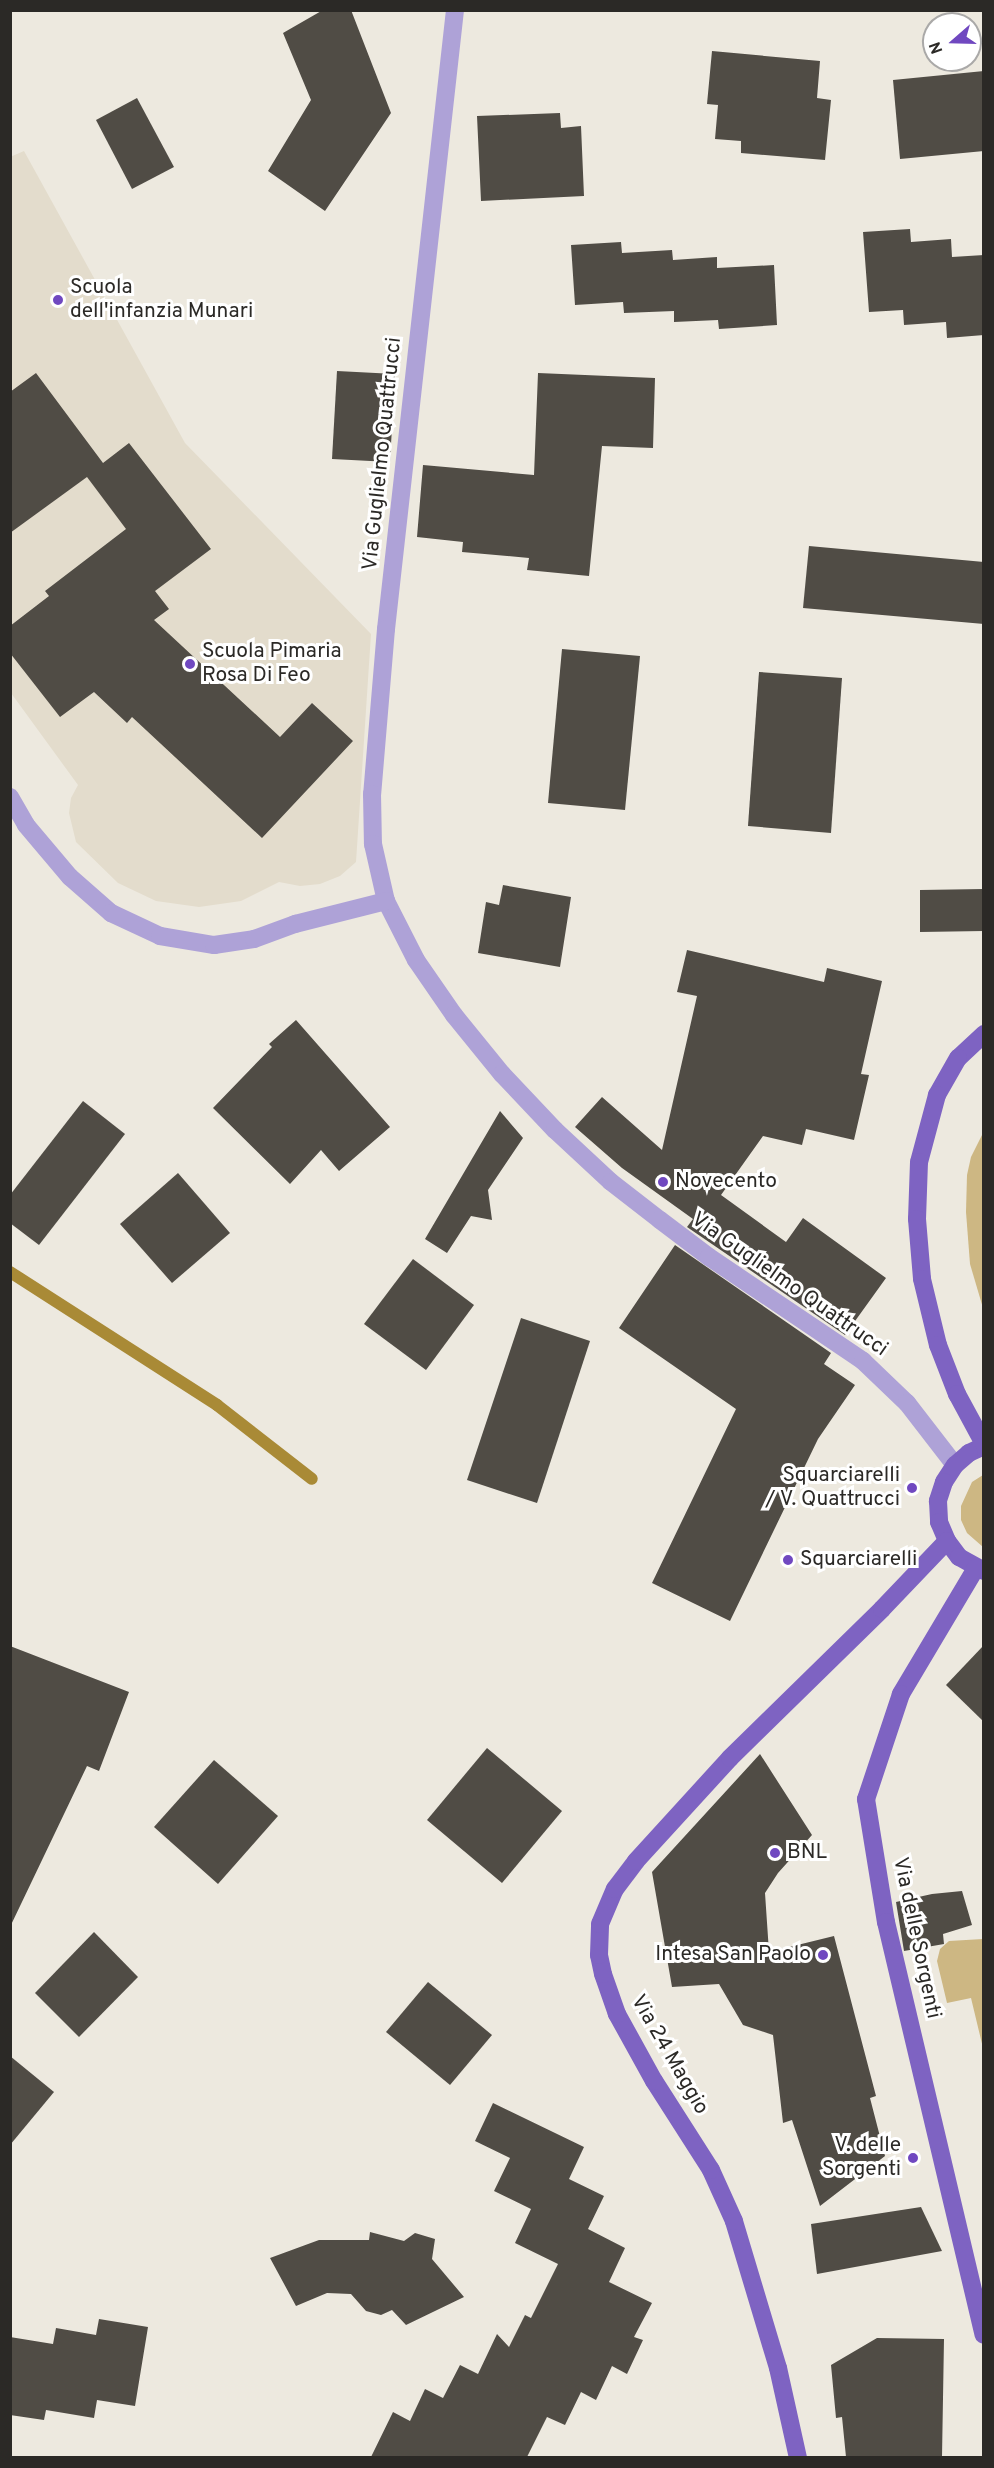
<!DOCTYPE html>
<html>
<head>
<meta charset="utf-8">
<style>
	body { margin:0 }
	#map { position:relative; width:994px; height:2468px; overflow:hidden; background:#ede9df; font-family:Overpass,sans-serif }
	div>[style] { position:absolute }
	.built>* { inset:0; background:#e3dccc }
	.green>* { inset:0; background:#cdb783 }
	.stream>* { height:12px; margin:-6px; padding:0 6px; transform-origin:6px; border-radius:6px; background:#a98a36 }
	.building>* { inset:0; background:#504c45 }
	.minor>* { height:18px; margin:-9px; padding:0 9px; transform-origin:9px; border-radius:9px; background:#aea2d7 }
	.major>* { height:18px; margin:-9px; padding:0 9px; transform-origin:9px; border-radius:9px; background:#7e63c2 }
	.dots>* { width:16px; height:16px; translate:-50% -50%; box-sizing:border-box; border:3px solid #fff; border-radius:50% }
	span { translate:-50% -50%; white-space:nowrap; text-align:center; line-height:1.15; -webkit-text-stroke:6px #fff; paint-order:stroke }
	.poi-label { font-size:21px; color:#2b2926 }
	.left { translate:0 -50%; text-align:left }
	.right { translate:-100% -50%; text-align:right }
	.street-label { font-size:21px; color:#2b2926 }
	.frame { position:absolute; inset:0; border:12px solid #2b2926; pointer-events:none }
	.north { position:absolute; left:922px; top:12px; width:60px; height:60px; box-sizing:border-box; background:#fff; border:2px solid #aaa9a8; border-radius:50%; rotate:250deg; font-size:16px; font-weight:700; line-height:24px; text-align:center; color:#2b2926 }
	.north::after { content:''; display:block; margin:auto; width:21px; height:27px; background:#7048c0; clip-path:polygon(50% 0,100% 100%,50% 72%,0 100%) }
</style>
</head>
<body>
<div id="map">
	<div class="built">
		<div style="clip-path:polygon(24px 151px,185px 443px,371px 634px,356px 862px,340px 876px,320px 884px,300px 886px,279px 882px,241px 901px,199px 907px,156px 901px,118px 883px,76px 842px,69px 813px,71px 798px,78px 785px,11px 693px,10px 157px)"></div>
	</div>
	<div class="green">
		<div style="clip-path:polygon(983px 1133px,983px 1308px,970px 1264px,966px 1212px,967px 1175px,971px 1157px)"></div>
		<div style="clip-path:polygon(983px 1475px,983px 1474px,983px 1547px,967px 1533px,961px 1520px,961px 1506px,972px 1482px)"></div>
		<div style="clip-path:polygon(983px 1939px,984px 1939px,983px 2048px,971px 1998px,947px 2003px,937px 1961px,940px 1949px,949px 1941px)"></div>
	</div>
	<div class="stream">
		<div style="left:10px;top:1272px;width:246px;rotate:32.7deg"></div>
		<div style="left:217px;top:1405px;width:120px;rotate:37.9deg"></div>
	</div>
	<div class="building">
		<div style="clip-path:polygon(323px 10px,351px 10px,391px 113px,325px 211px,268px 171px,311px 100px,283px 33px)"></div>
		<div style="clip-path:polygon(712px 51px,820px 61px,817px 98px,831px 100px,825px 160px,741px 153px,741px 141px,715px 139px,718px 105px,707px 104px)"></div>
		<div style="clip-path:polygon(984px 71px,984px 151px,900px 159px,893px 80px)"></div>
		<div style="clip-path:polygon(137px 98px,174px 167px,132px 189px,96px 120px)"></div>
		<div style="clip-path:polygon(560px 113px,561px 128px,581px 126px,584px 196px,481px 201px,477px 116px)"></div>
		<div style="clip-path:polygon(910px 229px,911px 242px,951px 239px,952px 257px,984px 255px,984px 335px,947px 338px,946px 322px,904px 325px,903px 310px,869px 312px,863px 232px)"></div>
		<div style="clip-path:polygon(621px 242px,622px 253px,672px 250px,673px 260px,717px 257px,717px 268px,774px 265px,777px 325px,719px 329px,718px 320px,674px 322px,674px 311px,624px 313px,623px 302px,575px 305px,571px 245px)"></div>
		<div style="clip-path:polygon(337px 371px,395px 374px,390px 462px,332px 459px)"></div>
		<div style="clip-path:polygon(36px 373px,103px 463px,129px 443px,211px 549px,155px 591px,169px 609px,154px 620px,280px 737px,312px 703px,353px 741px,262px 838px,132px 717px,127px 723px,94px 692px,60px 717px,10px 653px,10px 626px,49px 596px,45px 591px,126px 529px,87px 477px,10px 533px,10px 392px)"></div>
		<div style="clip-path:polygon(538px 373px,655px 378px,653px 448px,602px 446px,589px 576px,527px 570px,529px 558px,462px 552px,463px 542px,417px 537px,423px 465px,534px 475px)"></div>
		<div style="clip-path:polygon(809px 546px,984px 562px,984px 624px,803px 608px)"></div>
		<div style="clip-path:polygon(562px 649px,640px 656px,625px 810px,548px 803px)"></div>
		<div style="clip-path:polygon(759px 672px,842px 678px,831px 833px,748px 826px)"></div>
		<div style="clip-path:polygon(503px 885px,571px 897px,560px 967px,478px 953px,486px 902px,499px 905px)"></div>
		<div style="clip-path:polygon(984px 889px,984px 931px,920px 932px,920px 890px)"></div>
		<div style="clip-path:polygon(687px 950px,824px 982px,827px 968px,882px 981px,861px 1074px,869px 1075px,854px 1140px,806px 1129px,802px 1145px,763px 1136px,721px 1195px,786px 1242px,803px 1218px,886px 1278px,845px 1335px,687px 1227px,693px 1219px,622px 1168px,575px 1127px,602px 1097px,662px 1150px,697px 996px,677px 992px)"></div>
		<div style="clip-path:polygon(296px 1020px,390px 1127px,339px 1171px,321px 1150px,290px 1184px,213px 1108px,272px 1047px,269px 1044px)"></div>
		<div style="clip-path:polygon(83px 1101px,125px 1134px,39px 1245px,10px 1223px,10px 1195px)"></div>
		<div style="clip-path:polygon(500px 1111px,523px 1138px,488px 1190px,492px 1220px,471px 1216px,447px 1253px,425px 1239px)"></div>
		<div style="clip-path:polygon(178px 1173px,230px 1233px,172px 1283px,120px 1224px)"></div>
		<div style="clip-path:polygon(675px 1245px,831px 1353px,824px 1364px,855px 1385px,818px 1439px,730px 1621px,652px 1583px,736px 1409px,619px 1328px)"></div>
		<div style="clip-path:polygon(413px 1259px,474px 1305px,426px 1370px,364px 1324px)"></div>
		<div style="clip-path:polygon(521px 1318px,590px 1341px,537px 1503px,467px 1480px)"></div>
		<div style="clip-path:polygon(984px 1645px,984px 1722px,946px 1685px)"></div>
		<div style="clip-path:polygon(10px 1646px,129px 1692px,99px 1771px,87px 1766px,10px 1927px)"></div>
		<div style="clip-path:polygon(487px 1748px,562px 1811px,502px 1883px,427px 1820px)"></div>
		<div style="clip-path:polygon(760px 1754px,812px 1835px,778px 1873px,765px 1893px,769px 1952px,834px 1936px,876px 2096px,870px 2098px,885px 2156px,820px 2206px,792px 2120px,783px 2123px,773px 2035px,743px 2025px,719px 1984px,672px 1987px,652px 1872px)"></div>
		<div style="clip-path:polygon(214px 1760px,278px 1816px,218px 1884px,154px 1827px)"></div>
		<div style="clip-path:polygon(962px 1891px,972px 1925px,943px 1934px,944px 1944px,904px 1951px,896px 1902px,932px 1894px)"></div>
		<div style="clip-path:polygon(94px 1932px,138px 1977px,79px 2037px,35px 1993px)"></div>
		<div style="clip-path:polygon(428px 1982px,492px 2035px,450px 2085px,386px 2032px)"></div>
		<div style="clip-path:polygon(10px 2056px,54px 2092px,10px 2145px)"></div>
		<div style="clip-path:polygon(493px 2103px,584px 2147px,569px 2179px,604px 2196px,588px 2229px,625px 2248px,609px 2282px,652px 2303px,634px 2337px,643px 2340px,627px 2374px,612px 2366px,596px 2400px,581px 2392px,565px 2425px,547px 2417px,527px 2457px,371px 2457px,393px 2412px,410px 2421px,425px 2389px,443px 2398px,460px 2365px,478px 2374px,497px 2334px,509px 2347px,525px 2315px,531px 2318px,558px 2264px,515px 2243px,531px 2209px,494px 2191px,510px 2158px,475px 2141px)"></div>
		<div style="clip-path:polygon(921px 2207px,942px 2251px,817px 2274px,811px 2224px)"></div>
		<div style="clip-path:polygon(370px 2232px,404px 2241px,415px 2233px,435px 2239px,432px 2259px,464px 2297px,406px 2325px,392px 2310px,381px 2315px,366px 2311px,351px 2294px,327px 2293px,296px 2306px,270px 2258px,319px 2240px,369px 2240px)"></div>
		<div style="clip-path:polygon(99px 2319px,148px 2327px,135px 2406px,97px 2400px,94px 2418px,46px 2410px,44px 2420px,10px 2415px,10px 2337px,53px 2344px,56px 2328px,96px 2335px)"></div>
		<div style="clip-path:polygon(877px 2338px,944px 2339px,942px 2457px,846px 2457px,842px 2417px,836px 2418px,831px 2365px)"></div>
	</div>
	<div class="minor">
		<div style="left:455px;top:10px;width:623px;rotate:96.36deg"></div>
		<div style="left:386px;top:629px;width:166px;rotate:94.8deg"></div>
		<div style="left:372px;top:794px;width:50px;rotate:88.9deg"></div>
		<div style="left:373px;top:844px;width:58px;rotate:77.2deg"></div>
		<div style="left:386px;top:901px;width:66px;rotate:63deg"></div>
		<div style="left:416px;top:960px;width:67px;rotate:55.4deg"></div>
		<div style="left:454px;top:1015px;width:76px;rotate:50.9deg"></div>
		<div style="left:502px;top:1074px;width:77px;rotate:46.6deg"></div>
		<div style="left:555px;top:1130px;width:76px;rotate:42.9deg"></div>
		<div style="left:611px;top:1182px;width:62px;rotate:37.8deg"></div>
		<div style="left:660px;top:1220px;width:61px;rotate:37.1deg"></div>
		<div style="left:709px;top:1257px;width:186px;rotate:34deg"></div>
		<div style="left:863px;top:1361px;width:61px;rotate:43.7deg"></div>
		<div style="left:907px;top:1403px;width:78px;rotate:52.3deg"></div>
		<div style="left:10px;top:797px;width:32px;rotate:60deg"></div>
		<div style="left:26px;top:825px;width:68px;rotate:49.8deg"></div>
		<div style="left:70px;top:877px;width:55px;rotate:41.3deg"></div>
		<div style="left:111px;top:913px;width:54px;rotate:25.1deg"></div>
		<div style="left:160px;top:936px;width:55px;rotate:9.5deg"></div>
		<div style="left:214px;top:945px;width:40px;rotate:-8.5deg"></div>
		<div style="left:254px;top:939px;width:44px;rotate:-20.1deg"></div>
		<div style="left:295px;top:924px;width:94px;rotate:-14.2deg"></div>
	</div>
	<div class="major">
		<div style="left:984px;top:1034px;width:35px;rotate:137deg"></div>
		<div style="left:958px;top:1058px;width:43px;rotate:119.6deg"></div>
		<div style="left:937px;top:1095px;width:69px;rotate:105deg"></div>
		<div style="left:919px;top:1162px;width:57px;rotate:92deg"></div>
		<div style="left:917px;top:1219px;width:60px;rotate:85.2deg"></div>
		<div style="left:922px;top:1279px;width:68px;rotate:76.4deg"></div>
		<div style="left:938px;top:1345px;width:53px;rotate:68.8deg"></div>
		<div style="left:957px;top:1394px;width:57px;rotate:61.6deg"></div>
		<div style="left:984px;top:1446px;width:17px;rotate:155deg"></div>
		<div style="left:969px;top:1453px;width:18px;rotate:139deg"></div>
		<div style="left:955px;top:1465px;width:20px;rotate:123deg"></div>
		<div style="left:944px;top:1482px;width:20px;rotate:108deg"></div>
		<div style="left:938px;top:1501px;width:21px;rotate:87deg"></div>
		<div style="left:939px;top:1522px;width:21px;rotate:67deg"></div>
		<div style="left:947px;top:1541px;width:20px;rotate:53deg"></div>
		<div style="left:959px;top:1557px;width:29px;rotate:29deg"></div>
		<div style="left:976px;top:1568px;width:147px;rotate:120.8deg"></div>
		<div style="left:901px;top:1694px;width:111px;rotate:108.4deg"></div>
		<div style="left:866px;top:1799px;width:125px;rotate:80.8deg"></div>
		<div style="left:886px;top:1922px;width:424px;rotate:76.7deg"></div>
		<div style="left:798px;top:2458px;width:92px;rotate:-102.5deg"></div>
		<div style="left:778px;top:2368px;width:153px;rotate:-106.7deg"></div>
		<div style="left:734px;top:2221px;width:56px;rotate:-114.3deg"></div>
		<div style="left:711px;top:2170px;width:106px;rotate:-122.6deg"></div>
		<div style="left:654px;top:2081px;width:77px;rotate:-118.9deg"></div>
		<div style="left:617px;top:2014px;width:42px;rotate:-109.3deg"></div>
		<div style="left:603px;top:1974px;width:19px;rotate:-102deg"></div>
		<div style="left:599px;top:1955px;width:31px;rotate:-88deg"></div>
		<div style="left:600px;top:1924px;width:38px;rotate:-67deg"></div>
		<div style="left:615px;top:1889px;width:35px;rotate:-53deg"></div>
		<div style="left:636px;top:1861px;width:139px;rotate:-47.6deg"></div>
		<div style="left:730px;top:1758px;width:213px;rotate:-44.4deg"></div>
		<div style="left:882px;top:1609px;width:94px;rotate:-46.3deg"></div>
	</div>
	<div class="dots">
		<div style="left:58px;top:300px;background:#7048c0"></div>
		<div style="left:190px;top:664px;background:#7048c0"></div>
		<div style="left:663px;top:1182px;background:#7048c0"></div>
		<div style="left:912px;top:1488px;background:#7048c0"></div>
		<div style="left:788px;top:1560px;background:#7048c0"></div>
		<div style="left:775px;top:1853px;background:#7048c0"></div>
		<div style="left:823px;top:1955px;background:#7048c0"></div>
		<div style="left:913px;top:2158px;background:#7048c0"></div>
	</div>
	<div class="poi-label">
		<span class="left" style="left:70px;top:300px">Scuola<br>dell'infanzia Munari</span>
		<span class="left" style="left:202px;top:664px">Scuola Pimaria<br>Rosa Di Feo</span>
		<span class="left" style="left:675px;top:1182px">Novecento</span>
		<span class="right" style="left:900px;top:1488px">Squarciarelli<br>/ V. Quattrucci</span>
		<span class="left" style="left:800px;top:1560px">Squarciarelli</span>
		<span class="left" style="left:787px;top:1853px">BNL</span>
		<span class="right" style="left:811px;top:1955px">Intesa San Paolo</span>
		<span class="right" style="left:901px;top:2158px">V. delle<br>Sorgenti</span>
	</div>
	<div class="street-label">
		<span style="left:383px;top:454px;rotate:-84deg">Via Guglielmo Quattrucci</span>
		<span style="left:789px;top:1285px;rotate:35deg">Via Guglielmo Quattrucci</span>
		<span style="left:916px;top:1938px;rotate:78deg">Via delle Sorgenti</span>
		<span style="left:669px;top:2055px;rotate:60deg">Via 24 Maggio</span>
	</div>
	<div class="frame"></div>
	<div class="north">N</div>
</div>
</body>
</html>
